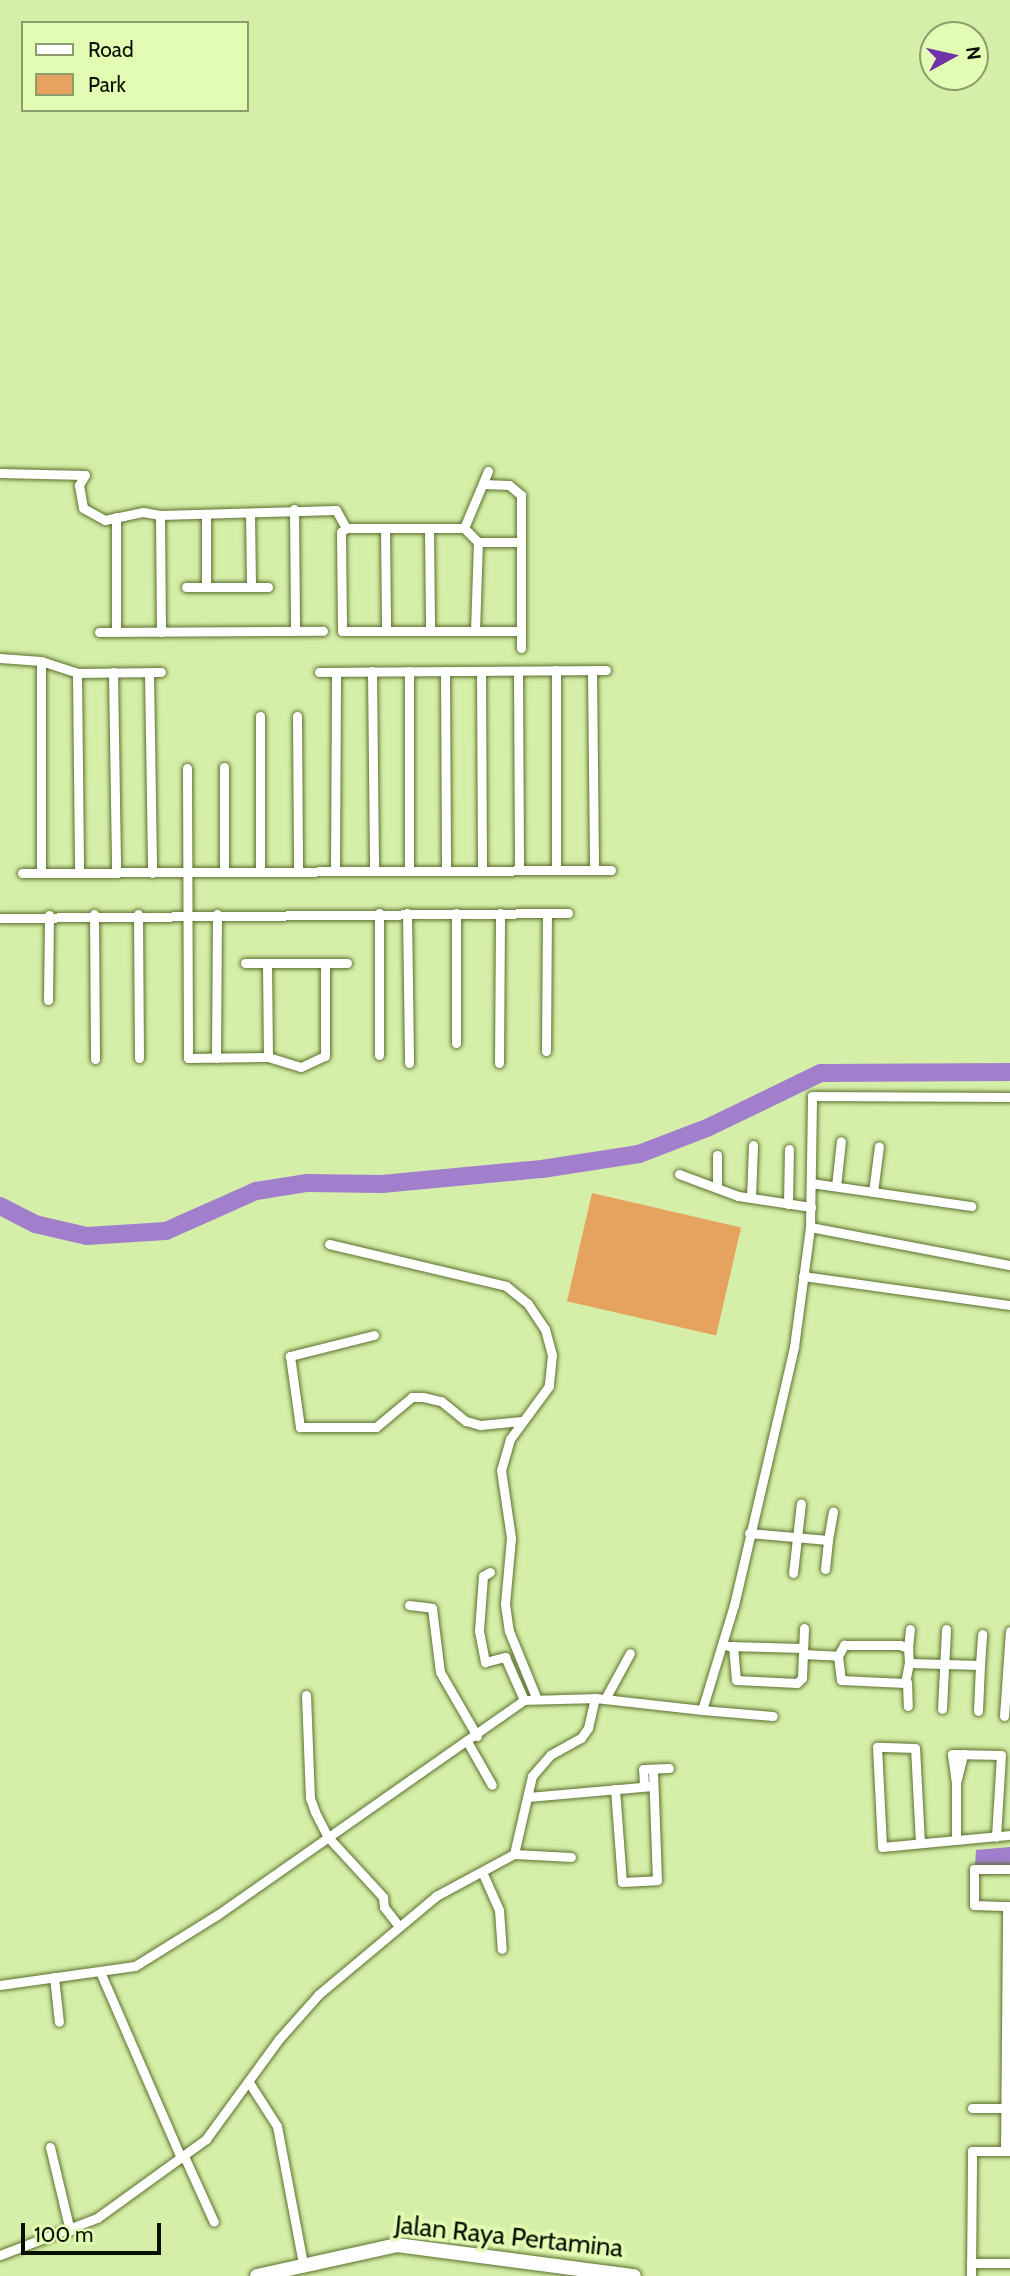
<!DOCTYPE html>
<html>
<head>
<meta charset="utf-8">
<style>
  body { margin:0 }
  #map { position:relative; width:1010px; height:2276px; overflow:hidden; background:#d5efa8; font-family:Cabin,sans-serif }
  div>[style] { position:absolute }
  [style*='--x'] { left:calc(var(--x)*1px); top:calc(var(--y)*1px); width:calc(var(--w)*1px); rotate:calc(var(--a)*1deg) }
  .green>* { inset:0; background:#e6a25f; transform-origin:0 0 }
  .water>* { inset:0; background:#a27fcd }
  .river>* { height:18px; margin:-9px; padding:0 9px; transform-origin:9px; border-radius:9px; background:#a27fcd }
  .roads { filter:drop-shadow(0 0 2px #5b702d) drop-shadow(0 0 2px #5b702d) }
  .minor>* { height:9px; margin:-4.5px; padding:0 4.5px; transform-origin:4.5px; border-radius:4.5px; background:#fff }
  .primary>* { height:14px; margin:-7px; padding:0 7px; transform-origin:7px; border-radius:7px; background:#fff }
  span { translate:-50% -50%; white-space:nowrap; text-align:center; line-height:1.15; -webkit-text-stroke:7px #e2fcb4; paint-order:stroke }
  .street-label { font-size:26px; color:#080f00 }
  .legend { position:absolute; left:21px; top:21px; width:228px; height:91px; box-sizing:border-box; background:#e2fcb4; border:2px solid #8b9d6c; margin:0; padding:9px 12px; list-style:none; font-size:21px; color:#080f00 }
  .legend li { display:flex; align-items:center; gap:14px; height:35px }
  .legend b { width:35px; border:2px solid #8b9d6c }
  .north { position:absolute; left:919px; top:21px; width:70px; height:70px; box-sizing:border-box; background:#e2fcb4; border:2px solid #8b9d6c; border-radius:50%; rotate:82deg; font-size:19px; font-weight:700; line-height:28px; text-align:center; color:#080f00 }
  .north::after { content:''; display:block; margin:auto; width:24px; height:32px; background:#7032a7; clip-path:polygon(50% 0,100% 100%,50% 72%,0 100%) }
  .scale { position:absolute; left:21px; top:2223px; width:140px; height:32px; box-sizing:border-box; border:4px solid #080f00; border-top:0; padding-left:9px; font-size:21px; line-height:24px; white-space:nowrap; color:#080f00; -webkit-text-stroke:5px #e2fcb4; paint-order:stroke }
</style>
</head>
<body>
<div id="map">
  <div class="green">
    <div style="left:592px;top:1193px;width:153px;height:111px;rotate:13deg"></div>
  </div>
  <div class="water">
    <div style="clip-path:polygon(1010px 1847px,1010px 1866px,975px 1866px,976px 1850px)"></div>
  </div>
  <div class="river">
    <div style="--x:0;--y:1206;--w:39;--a:27"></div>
    <div style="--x:35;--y:1224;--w:53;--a:13"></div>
    <div style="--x:87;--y:1236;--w:79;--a:-3.6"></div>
    <div style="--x:166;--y:1231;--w:98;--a:-24"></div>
    <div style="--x:256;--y:1191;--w:52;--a:-8.9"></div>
    <div style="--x:307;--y:1183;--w:75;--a:0.8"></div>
    <div style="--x:382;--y:1184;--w:161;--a:-5.4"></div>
    <div style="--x:542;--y:1169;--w:98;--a:-8.8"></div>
    <div style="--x:639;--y:1154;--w:73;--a:-20.9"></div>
    <div style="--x:707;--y:1128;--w:127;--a:-25.8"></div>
    <div style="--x:821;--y:1073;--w:189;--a:-0.3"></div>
  </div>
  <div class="roads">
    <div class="minor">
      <div style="--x:0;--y:473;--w:85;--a:1.3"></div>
      <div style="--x:85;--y:475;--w:12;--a:121"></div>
      <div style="--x:79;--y:485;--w:23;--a:80"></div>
      <div style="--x:83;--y:508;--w:25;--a:29"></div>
      <div style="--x:105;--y:520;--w:39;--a:-12"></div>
      <div style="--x:143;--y:512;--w:17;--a:10"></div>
      <div style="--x:160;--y:515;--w:176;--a:-1.6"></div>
      <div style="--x:336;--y:510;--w:21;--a:61"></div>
      <div style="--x:483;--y:484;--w:26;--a:2"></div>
      <div style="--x:509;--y:485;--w:16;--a:40"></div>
      <div style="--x:521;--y:495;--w:153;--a:90"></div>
      <div style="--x:294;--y:509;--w:122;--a:89.5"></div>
      <div style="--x:250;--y:513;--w:74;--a:89.2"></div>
      <div style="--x:206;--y:514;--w:73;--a:90"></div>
      <div style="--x:160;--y:515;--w:117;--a:89.5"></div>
      <div style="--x:116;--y:517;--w:115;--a:90"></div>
      <div style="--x:346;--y:528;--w:6;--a:141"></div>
      <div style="--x:341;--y:532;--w:99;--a:89.4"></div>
      <div style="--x:342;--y:631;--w:179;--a:0"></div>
      <div style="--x:346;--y:528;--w:118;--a:0"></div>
      <div style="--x:464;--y:528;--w:20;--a:45"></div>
      <div style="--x:478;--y:542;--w:43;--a:0"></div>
      <div style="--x:385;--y:528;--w:103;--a:89.4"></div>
      <div style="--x:429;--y:528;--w:103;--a:89.4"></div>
      <div style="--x:464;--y:528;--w:62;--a:-67.2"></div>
      <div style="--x:186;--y:587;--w:82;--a:0"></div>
      <div style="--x:475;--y:631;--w:89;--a:-88.1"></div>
      <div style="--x:99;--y:632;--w:224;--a:-0.3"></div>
      <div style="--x:0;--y:658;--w:41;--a:4.2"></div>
      <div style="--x:41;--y:661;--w:38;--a:18"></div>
      <div style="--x:77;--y:673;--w:84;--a:-0.7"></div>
      <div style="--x:41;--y:661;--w:212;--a:90"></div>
      <div style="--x:592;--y:670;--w:200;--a:89.4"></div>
      <div style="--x:372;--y:671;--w:200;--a:89.4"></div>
      <div style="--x:409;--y:671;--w:199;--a:90"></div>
      <div style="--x:445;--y:671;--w:199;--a:89.7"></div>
      <div style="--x:481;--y:671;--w:199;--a:89.7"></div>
      <div style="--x:518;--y:671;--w:199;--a:89.7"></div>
      <div style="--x:113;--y:672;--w:201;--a:89.1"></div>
      <div style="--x:319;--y:672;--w:287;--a:-0.4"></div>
      <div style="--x:77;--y:673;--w:200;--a:89.4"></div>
      <div style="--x:149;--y:673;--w:200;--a:89.1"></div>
      <div style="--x:297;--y:716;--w:156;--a:89.6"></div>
      <div style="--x:187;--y:768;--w:290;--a:89.8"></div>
      <div style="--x:188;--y:1058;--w:80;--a:-0.7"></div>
      <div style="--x:268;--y:1057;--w:34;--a:17"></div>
      <div style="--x:301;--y:1067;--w:26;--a:-25"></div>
      <div style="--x:325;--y:1056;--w:93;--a:-90"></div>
      <div style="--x:556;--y:870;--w:200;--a:-90"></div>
      <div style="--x:335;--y:871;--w:199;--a:-89.7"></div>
      <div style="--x:224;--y:872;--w:105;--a:-90"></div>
      <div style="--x:260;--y:872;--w:156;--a:-90"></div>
      <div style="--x:22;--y:873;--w:589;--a:-0.29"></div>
      <div style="--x:379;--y:913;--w:142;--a:90"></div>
      <div style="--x:407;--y:913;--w:150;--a:89.2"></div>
      <div style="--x:94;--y:914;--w:145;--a:89.6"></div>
      <div style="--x:138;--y:914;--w:144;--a:89.6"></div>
      <div style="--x:0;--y:918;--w:568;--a:-0.5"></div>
      <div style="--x:245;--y:963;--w:102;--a:0"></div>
      <div style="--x:267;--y:963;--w:94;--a:89.4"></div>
      <div style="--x:48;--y:1000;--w:85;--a:-89.3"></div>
      <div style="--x:456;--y:1043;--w:130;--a:-90"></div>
      <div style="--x:546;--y:1051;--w:138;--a:-89.6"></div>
      <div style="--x:216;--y:1058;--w:144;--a:-89.6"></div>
      <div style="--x:499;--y:1063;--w:150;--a:-89.6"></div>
      <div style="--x:679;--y:1174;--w:63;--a:20.4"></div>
      <div style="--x:738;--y:1196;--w:74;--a:8.6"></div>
      <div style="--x:811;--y:1183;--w:162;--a:8.2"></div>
      <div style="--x:836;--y:1186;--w:45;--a:-83.7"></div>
      <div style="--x:717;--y:1188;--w:33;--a:-90"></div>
      <div style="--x:873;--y:1192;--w:46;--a:-82.6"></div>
      <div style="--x:751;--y:1198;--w:53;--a:-87.8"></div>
      <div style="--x:788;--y:1204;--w:55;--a:-89"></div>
      <div style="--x:810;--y:1227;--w:204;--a:10.8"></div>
      <div style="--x:329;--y:1244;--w:182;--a:13.3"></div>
      <div style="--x:506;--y:1286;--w:28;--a:39"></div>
      <div style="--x:528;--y:1304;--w:30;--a:56"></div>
      <div style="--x:545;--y:1329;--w:27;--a:75"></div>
      <div style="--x:552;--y:1355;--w:31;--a:96"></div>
      <div style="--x:549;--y:1386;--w:66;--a:126.3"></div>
      <div style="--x:510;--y:1439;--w:32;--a:106"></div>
      <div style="--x:501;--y:1470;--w:69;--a:81.6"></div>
      <div style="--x:511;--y:1538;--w:66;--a:95.2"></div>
      <div style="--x:505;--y:1604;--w:27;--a:82"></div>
      <div style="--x:509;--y:1631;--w:71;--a:67.8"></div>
      <div style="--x:803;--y:1276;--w:209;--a:8"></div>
      <div style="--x:374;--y:1335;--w:87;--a:166"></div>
      <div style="--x:290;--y:1356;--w:72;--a:82"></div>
      <div style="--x:300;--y:1427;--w:76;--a:0"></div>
      <div style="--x:376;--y:1427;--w:47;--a:-39.8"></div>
      <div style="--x:412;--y:1397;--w:11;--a:0"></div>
      <div style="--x:423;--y:1397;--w:18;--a:13"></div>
      <div style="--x:441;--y:1401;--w:32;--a:39"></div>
      <div style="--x:466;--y:1421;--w:15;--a:16"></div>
      <div style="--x:480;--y:1425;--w:42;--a:-5.4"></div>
      <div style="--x:749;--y:1533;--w:79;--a:5.1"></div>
      <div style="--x:828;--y:1540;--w:29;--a:-80"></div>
      <div style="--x:825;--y:1569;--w:29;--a:-84"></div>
      <div style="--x:490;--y:1572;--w:8;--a:150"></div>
      <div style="--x:483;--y:1576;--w:55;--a:94.2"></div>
      <div style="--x:479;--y:1631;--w:32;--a:79"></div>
      <div style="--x:485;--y:1662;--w:21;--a:-14"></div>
      <div style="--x:505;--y:1657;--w:47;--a:66.2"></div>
      <div style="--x:793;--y:1573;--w:70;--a:-83.5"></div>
      <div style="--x:409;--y:1605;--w:23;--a:7"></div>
      <div style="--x:432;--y:1608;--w:64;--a:82.9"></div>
      <div style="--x:440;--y:1672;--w:74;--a:60"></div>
      <div style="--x:728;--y:1646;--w:75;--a:1.5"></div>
      <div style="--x:733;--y:1646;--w:34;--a:85"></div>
      <div style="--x:736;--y:1680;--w:61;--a:2.8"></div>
      <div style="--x:797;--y:1683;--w:7;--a:-45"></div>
      <div style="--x:802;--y:1678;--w:50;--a:-87.7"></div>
      <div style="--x:908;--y:1648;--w:19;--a:-84"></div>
      <div style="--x:803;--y:1654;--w:35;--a:3"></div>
      <div style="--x:838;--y:1656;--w:13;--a:-61"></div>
      <div style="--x:844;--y:1645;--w:56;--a:0"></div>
      <div style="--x:900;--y:1645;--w:9;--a:21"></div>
      <div style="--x:908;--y:1648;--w:15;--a:86"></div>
      <div style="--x:909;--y:1663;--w:71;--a:1.6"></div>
      <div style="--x:980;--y:1665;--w:31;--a:-86"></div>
      <div style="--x:838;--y:1656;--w:24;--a:83"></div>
      <div style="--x:841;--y:1680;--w:64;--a:2.7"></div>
      <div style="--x:905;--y:1683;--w:20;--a:-79"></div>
      <div style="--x:907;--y:1682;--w:24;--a:88"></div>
      <div style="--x:306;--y:1695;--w:103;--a:87.8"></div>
      <div style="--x:310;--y:1798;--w:15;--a:70"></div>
      <div style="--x:315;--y:1812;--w:27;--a:63"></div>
      <div style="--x:327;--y:1836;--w:83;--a:47.4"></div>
      <div style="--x:383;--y:1897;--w:10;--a:84"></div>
      <div style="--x:384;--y:1907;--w:24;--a:52"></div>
      <div style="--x:605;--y:1699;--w:52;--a:-61.5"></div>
      <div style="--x:942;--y:1709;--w:80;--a:-87.1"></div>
      <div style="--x:702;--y:1710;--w:71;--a:4.8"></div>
      <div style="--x:978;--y:1711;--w:46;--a:-87.5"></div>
      <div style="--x:1004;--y:1716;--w:85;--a:-86"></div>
      <div style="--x:468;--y:1743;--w:48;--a:60.3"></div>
      <div style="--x:956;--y:1783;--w:29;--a:-98"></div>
      <div style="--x:952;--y:1754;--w:49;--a:1.2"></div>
      <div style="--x:1001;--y:1755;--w:82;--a:93.5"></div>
      <div style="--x:644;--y:1786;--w:17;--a:-93"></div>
      <div style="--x:643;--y:1769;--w:26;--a:-2"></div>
      <div style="--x:615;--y:1789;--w:93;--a:85.7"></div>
      <div style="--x:622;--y:1882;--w:35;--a:-3"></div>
      <div style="--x:657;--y:1880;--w:111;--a:-92.1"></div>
      <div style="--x:528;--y:1797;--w:125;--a:-5"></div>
      <div style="--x:956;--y:1840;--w:57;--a:-90"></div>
      <div style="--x:956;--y:1783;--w:30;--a:-76"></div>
      <div style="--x:920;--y:1843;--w:95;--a:-93"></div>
      <div style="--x:915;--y:1748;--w:38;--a:-178"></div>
      <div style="--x:877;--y:1747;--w:100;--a:87.1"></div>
      <div style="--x:882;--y:1847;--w:129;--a:-5.4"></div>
      <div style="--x:514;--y:1854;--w:57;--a:3"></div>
      <div style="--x:1010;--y:1869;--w:36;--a:180"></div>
      <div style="--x:974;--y:1869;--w:36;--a:90"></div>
      <div style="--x:974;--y:1905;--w:36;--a:2"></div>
      <div style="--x:483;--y:1874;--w:39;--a:66"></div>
      <div style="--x:499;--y:1910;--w:39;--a:86"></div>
      <div style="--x:101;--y:1974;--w:201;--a:66.5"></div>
      <div style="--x:54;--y:1977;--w:45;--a:83.7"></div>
      <div style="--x:0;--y:1985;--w:136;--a:-8"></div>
      <div style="--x:135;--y:1966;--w:97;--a:-31.9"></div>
      <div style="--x:217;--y:1915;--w:375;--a:-35"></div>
      <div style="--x:524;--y:1700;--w:71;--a:-1.6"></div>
      <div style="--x:250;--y:2084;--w:50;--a:57.3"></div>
      <div style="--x:277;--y:2126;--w:140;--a:79.3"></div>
      <div style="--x:972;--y:2108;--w:36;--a:0"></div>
      <div style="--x:50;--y:2147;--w:86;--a:76.6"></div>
      <div style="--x:1005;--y:2151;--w:245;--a:-89.5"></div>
      <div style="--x:184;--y:2156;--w:72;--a:65.6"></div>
      <div style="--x:0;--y:2255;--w:104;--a:-20.9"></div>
      <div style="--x:97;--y:2218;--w:135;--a:-35.9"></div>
      <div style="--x:206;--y:2139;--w:124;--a:-53.9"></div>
      <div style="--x:279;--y:2039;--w:60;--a:-48.4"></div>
      <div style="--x:319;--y:1994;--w:153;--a:-39.9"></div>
      <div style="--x:436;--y:1896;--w:89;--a:-28.3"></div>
      <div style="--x:514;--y:1854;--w:80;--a:-77"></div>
      <div style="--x:532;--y:1776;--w:28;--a:-49"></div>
      <div style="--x:550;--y:1755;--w:35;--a:-29"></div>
      <div style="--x:581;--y:1738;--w:12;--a:-55"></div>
      <div style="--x:588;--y:1728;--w:31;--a:-77"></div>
      <div style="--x:595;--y:1698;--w:108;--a:6.4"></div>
      <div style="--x:702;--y:1710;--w:110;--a:-73.1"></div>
      <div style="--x:734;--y:1605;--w:265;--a:-76.9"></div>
      <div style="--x:794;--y:1347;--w:121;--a:-82.4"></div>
      <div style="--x:810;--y:1227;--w:131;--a:-89.1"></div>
      <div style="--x:812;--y:1096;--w:198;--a:0.3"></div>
      <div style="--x:971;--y:2263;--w:39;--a:0"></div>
      <div style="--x:971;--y:2276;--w:125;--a:-89.5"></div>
      <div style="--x:972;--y:2151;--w:38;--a:0"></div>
    </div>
    <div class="primary">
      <div style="--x:257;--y:2276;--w:143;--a:-12.5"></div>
      <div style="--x:397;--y:2245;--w:239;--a:7.5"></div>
    </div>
  </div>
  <div class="street-label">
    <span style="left:509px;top:2237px;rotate:6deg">Jalan Raya Pertamina</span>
  </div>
  <ul class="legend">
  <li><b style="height:9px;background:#fff"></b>Road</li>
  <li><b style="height:19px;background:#e6a25f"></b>Park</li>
  </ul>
  <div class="north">N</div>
  <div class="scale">100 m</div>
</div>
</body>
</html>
